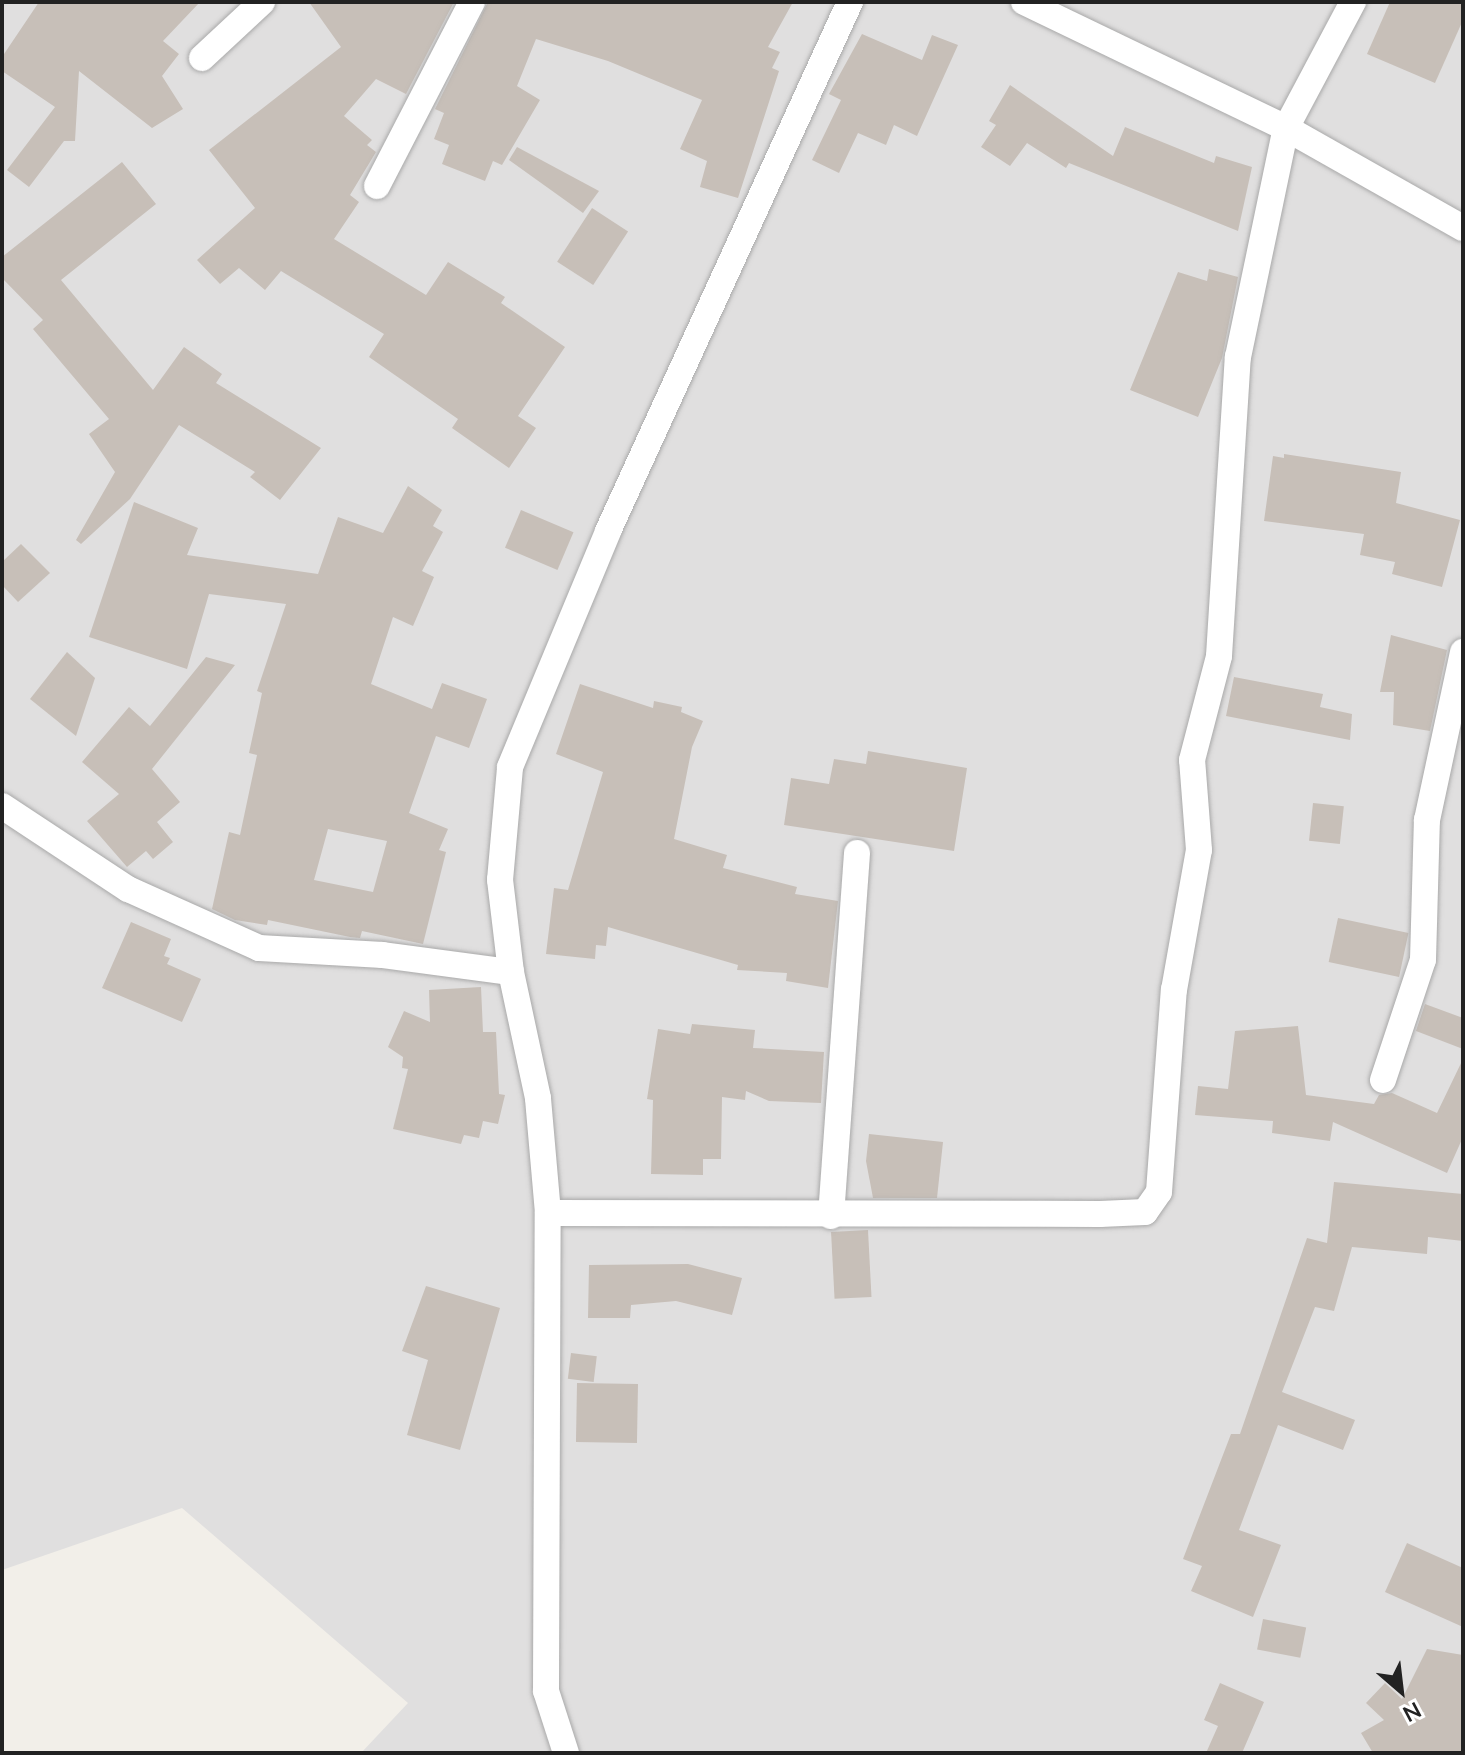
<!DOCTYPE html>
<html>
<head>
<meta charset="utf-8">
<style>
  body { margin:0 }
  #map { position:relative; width:1465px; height:1755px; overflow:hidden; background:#f2efe9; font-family:Mulish,sans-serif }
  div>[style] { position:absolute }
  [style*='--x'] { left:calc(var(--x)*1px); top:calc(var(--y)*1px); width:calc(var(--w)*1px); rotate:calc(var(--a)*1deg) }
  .residential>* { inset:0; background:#e0dfdf }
  .building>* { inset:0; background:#c7bfb8; transform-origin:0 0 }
  .roads { filter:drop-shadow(0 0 2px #a9a9a9) drop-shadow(0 0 2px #a9a9a9) }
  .minor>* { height:26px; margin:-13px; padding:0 13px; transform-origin:13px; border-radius:13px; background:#fff }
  span { translate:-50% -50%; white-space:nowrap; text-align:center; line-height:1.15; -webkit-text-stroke:6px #fff; paint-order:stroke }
  .frame { position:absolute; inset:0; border:4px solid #222; pointer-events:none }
  .north { position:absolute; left:1361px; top:1651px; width:80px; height:80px; -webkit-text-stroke:6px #fff; paint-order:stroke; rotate:152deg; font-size:22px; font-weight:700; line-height:32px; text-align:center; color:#222 }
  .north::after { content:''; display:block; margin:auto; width:28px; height:36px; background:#222; clip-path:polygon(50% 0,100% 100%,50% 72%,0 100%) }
</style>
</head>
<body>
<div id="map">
  <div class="residential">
    <div style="clip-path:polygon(2px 2px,1463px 2px,1463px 1753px,361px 1753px,408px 1703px,182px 1508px,2px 1570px)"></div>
  </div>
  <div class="building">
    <div style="clip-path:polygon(39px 2px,200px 2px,163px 41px,179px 54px,162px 76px,183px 109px,152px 128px,79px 71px,75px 141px,64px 141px,29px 187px,7px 170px,55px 107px,2px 71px,2px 57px)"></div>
    <div style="clip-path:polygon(309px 2px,454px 2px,406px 94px,376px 79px,344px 116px,372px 140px,367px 145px,376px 152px,350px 195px,359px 202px,334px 239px,426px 295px,448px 262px,505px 297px,501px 303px,565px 347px,518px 416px,536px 428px,509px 468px,452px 428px,458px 419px,369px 357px,384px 334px,281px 271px,265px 290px,239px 268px,220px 284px,197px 260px,255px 208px,209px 150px,341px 47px)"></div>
    <div style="clip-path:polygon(488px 2px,793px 2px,768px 47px,780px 52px,772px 68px,779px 71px,738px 198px,700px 187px,707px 161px,680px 149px,702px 100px,608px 61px,536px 39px,517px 86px,540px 100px,502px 165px,493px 161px,485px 181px,442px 164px,449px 145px,434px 139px,444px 113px,435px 109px)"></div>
    <div style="clip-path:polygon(1390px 2px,1463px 2px,1463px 20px,1435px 83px,1367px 54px)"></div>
    <div style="clip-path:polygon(862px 34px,922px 60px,932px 35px,958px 45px,917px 136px,894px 125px,886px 145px,858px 133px,839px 173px,812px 160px,841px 100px,829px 94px)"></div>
    <div style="clip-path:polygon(1010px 85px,1113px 156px,1125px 127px,1214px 163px,1216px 156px,1252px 167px,1238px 231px,1069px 163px,1066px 168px,1027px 143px,1010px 166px,981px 147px,996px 125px,989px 121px)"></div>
    <div style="clip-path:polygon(517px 147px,599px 191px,583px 213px,509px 160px)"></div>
    <div style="clip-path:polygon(122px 162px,156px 204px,61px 280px,153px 390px,184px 347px,222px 374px,216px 383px,321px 448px,280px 500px,250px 477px,255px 472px,179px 425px,130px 499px,81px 544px,76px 540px,115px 472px,89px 434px,109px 419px,33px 329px,43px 320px,2px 278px,2px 257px)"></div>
    <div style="left:592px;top:208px;width:43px;height:64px;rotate:33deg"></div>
    <div style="clip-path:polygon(1209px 269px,1238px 277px,1222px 358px,1198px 417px,1130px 390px,1178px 272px,1207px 281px)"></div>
    <div style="clip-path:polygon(1284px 454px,1401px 472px,1396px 503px,1460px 520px,1442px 587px,1392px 574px,1395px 562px,1360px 555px,1364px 534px,1264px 521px,1273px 456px,1284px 458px)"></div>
    <div style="clip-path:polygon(evenodd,408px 486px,442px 510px,433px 526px,443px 532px,422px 571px,434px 577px,413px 626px,393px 617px,371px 684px,432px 709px,442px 683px,487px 699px,469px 748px,436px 736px,409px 813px,448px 829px,439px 850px,446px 852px,423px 944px,362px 931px,360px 938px,350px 937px,268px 920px,267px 925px,235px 920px,212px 909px,229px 832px,240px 835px,257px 755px,249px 753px,262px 693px,257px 691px,286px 604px,209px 594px,187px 669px,89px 637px,134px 502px,198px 528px,187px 555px,318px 574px,338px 517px,383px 533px,408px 486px,328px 829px,387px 841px,373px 892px,314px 880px,328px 829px)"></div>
    <div style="left:521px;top:510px;width:57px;height:41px;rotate:23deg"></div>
    <div style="clip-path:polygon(21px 544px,50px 573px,18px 602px,2px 585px,2px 562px)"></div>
    <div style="clip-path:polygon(1391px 635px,1447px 650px,1430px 731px,1393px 725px,1394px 692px,1380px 692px)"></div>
    <div style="clip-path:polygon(67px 652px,95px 678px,76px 736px,30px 699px)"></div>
    <div style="clip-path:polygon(206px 657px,235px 665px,152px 769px,180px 802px,157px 822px,173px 842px,153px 859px,146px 851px,127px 867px,87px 821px,119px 794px,82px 762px,129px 707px,150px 726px)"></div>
    <div style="clip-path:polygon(1234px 677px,1323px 694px,1320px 707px,1352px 714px,1350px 740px,1226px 716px)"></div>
    <div style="clip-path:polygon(580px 684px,653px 708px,654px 701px,682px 707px,681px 712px,703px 721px,692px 747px,674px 839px,727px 855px,723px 868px,797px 887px,795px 894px,838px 901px,828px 988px,786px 981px,787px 973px,737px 970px,738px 965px,608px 927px,606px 946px,596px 945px,595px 959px,546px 954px,554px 888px,568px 890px,603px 772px,556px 754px)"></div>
    <div style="clip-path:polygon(868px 751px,967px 768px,954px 851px,784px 825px,791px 778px,829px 784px,834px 759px,866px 764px)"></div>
    <div style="left:1313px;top:803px;width:31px;height:38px;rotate:6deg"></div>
    <div style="left:1338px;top:918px;width:72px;height:45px;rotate:12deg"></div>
    <div style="clip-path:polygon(131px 922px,171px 939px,164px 956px,170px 958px,167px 964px,201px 979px,182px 1022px,102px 988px)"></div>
    <div style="clip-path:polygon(481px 987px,483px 1032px,496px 1032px,499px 1094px,505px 1095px,498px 1124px,483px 1121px,479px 1138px,464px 1135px,461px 1144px,393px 1129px,408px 1069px,402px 1068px,403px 1057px,388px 1047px,404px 1011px,430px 1022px,429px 990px)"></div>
    <div style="clip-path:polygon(1425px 1004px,1463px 1018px,1463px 1049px,1416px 1031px)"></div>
    <div style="clip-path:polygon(692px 1024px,755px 1030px,753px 1048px,824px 1052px,821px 1103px,769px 1101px,746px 1091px,745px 1100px,722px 1097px,721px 1159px,703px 1159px,703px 1175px,651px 1174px,653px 1100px,647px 1099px,658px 1029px,690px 1034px)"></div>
    <div style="clip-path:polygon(1298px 1026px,1306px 1095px,1374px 1104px,1379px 1095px,1392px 1093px,1437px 1113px,1463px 1059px,1463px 1137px,1447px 1173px,1333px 1122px,1330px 1141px,1272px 1133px,1273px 1121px,1195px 1115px,1198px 1086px,1228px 1089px,1235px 1031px)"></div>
    <div style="clip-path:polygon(869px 1134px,943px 1142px,937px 1198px,873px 1198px,866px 1161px)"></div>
    <div style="clip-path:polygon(1334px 1182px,1463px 1194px,1463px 1241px,1428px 1237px,1427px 1254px,1352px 1247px,1334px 1311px,1315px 1307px,1282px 1392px,1355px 1420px,1343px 1450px,1278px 1425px,1239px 1530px,1281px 1545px,1253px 1617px,1191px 1591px,1202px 1566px,1183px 1559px,1231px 1434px,1240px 1434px,1307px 1238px,1327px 1243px)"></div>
    <div style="left:868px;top:1230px;width:67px;height:37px;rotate:87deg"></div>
    <div style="clip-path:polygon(688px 1264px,742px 1278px,732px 1315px,676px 1301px,631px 1305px,630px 1318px,588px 1318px,589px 1265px)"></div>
    <div style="clip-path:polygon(426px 1286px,500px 1308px,460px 1450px,407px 1435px,428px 1360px,402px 1351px)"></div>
    <div style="left:571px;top:1353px;width:26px;height:26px;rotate:7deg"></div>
    <div style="left:577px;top:1383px;width:61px;height:59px;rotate:1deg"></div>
    <div style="clip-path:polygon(1407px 1543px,1463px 1568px,1463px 1627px,1385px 1592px)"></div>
    <div style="left:1263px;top:1619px;width:44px;height:31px;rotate:11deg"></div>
    <div style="clip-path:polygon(1427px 1649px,1463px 1655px,1463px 1753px,1373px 1753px,1361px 1733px,1384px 1720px,1366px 1703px,1385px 1683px,1402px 1699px)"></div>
    <div style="clip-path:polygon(1220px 1683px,1264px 1702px,1242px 1753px,1206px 1753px,1218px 1726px,1204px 1720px)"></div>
  </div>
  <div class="roads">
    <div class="minor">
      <div style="--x:1024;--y:2;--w:291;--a:25.7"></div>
      <div style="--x:1286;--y:128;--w:203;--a:29.5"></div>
      <div style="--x:202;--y:58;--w:82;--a:-43"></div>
      <div style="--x:377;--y:186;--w:207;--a:-62.7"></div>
      <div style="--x:2;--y:806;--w:151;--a:33.4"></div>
      <div style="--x:128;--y:889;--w:144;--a:24.2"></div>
      <div style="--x:259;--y:948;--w:124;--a:3.2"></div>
      <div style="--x:383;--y:955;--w:129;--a:7.6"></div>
      <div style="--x:1383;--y:1080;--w:126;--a:-71.6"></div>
      <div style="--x:1423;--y:960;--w:140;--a:-88.4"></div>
      <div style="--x:1427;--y:820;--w:172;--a:-77.9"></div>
      <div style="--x:548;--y:1213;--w:552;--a:0.1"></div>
      <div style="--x:1100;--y:1214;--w:45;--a:-2.5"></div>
      <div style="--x:1145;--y:1212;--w:24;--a:-55"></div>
      <div style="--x:1159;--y:1192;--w:203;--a:-85.8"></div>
      <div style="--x:1174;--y:990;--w:142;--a:-79.9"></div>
      <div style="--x:1199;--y:850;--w:90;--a:-94.4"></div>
      <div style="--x:1192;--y:760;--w:107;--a:-75.4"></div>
      <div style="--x:1219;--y:656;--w:300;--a:-86.4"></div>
      <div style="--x:1238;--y:357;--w:234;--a:-78.2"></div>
      <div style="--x:1286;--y:128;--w:143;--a:-62"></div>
      <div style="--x:831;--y:1216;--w:364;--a:-85.9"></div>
      <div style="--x:566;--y:1753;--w:65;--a:-107.9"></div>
      <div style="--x:546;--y:1691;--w:478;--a:-89.8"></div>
      <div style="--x:548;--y:1213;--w:115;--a:-95"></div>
      <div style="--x:538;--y:1098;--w:129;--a:-102.1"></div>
      <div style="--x:511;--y:972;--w:93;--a:-96.8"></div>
      <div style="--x:500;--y:880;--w:113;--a:-84.9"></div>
      <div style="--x:510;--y:767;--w:256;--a:-67.4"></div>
      <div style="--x:608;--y:531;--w:582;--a:-65.42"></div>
    </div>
  </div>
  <div class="frame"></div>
  <div class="north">N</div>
</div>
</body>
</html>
